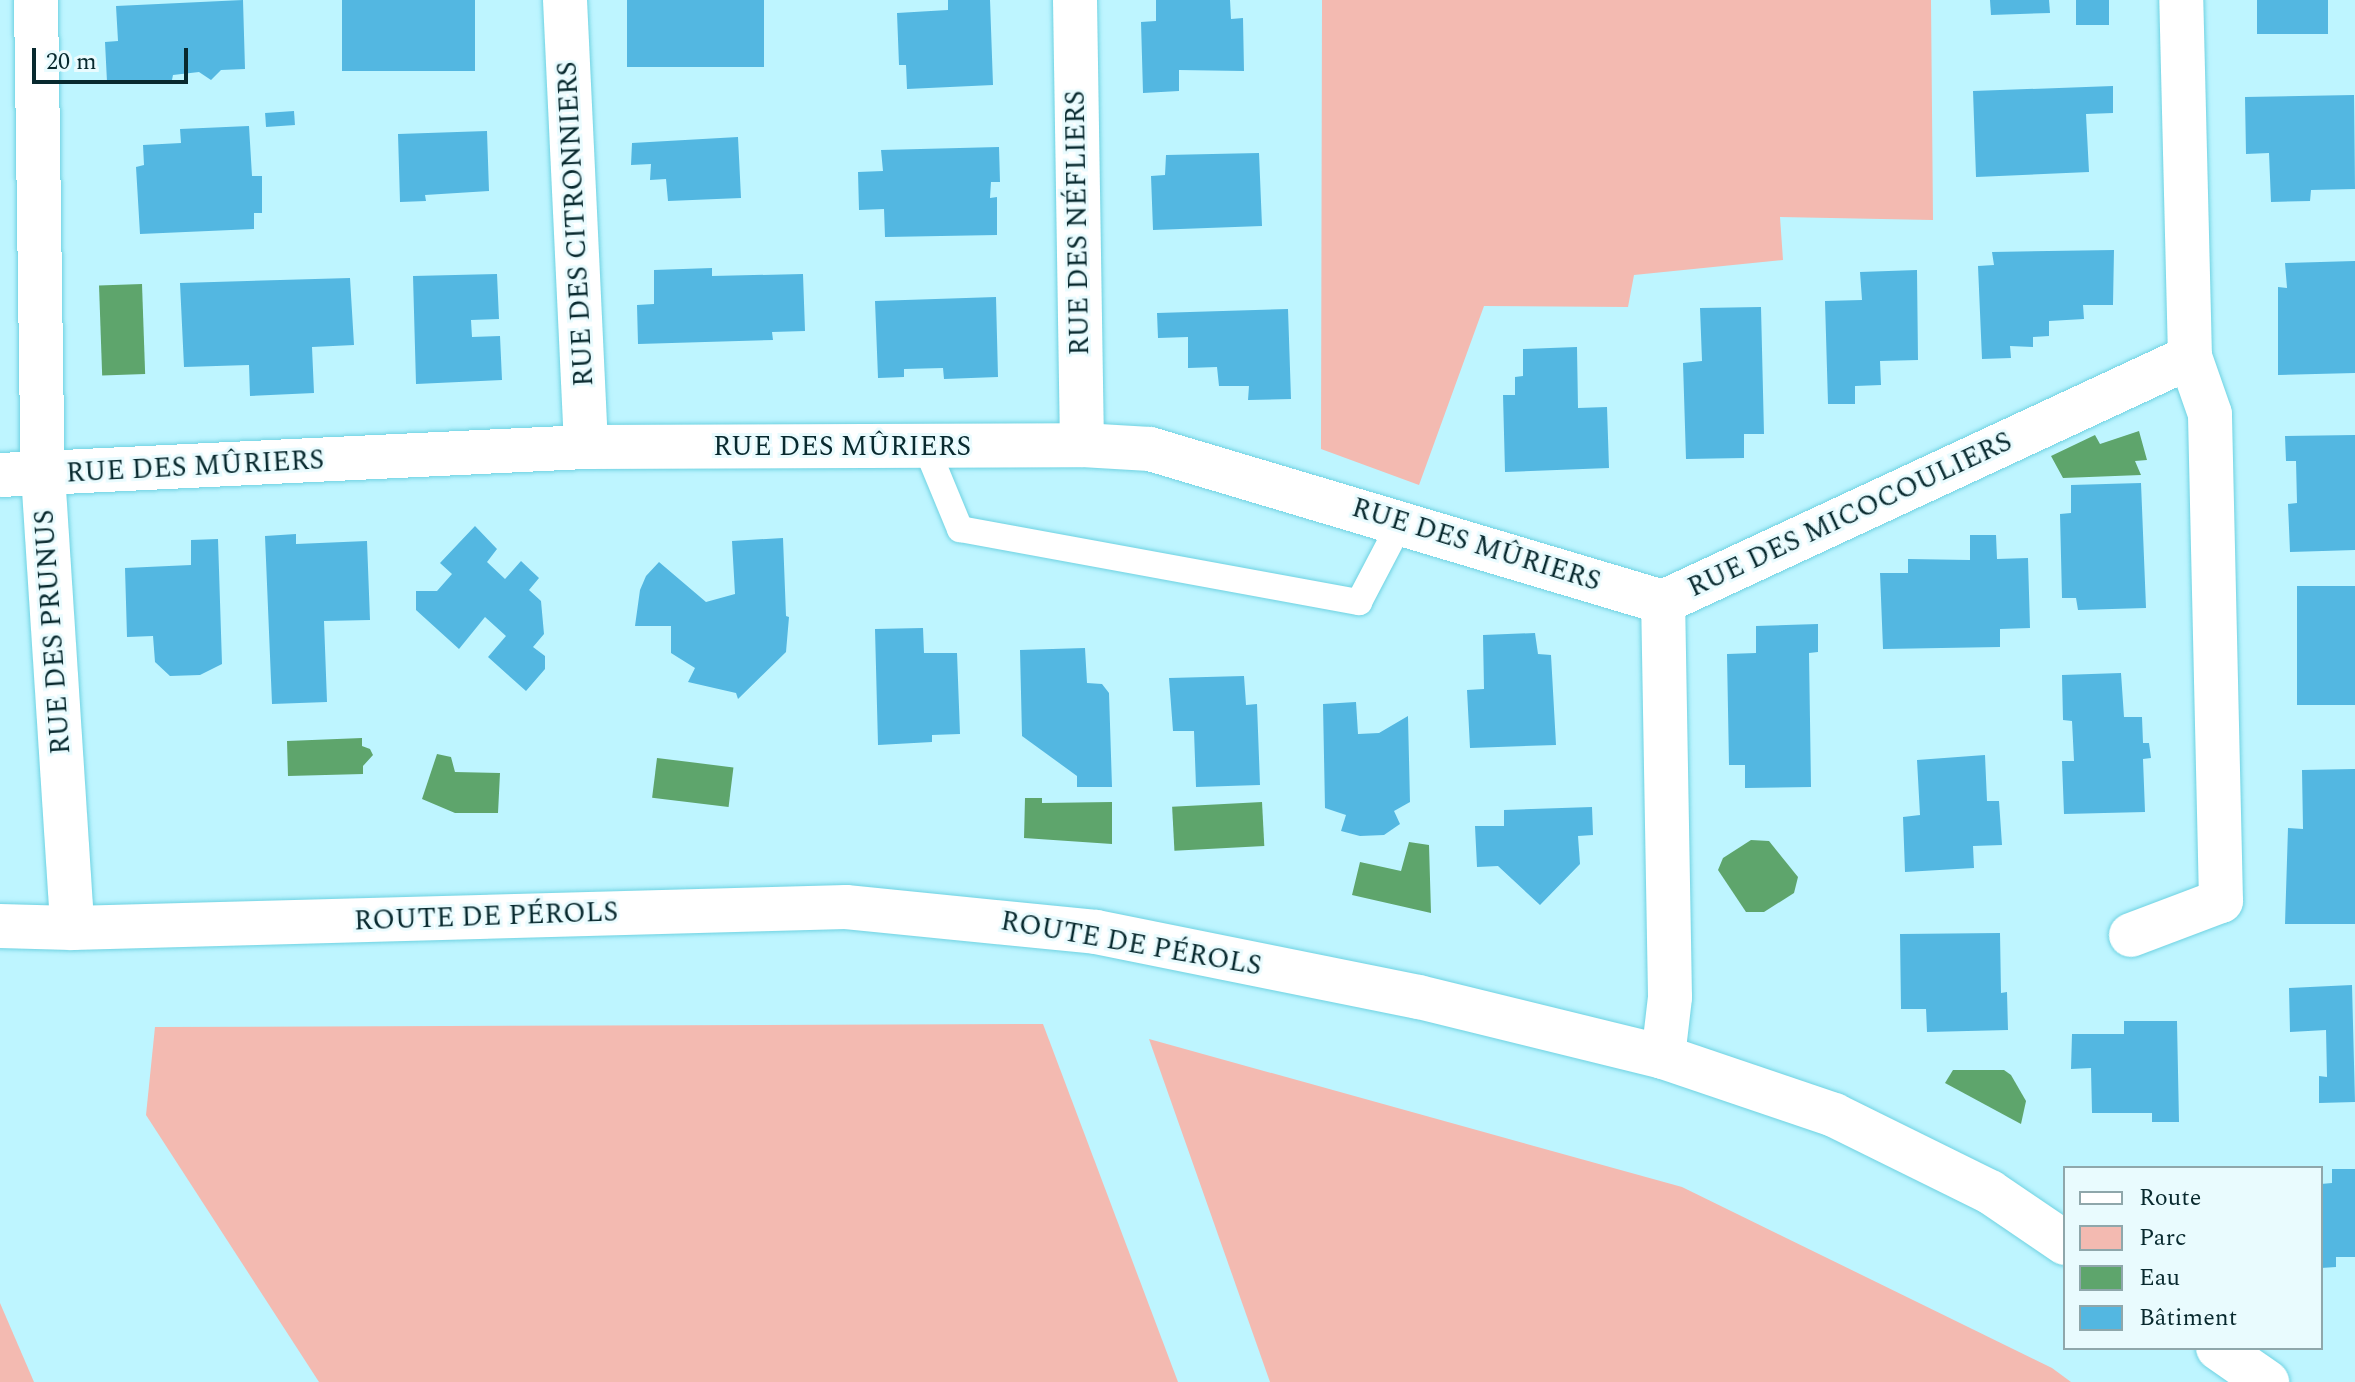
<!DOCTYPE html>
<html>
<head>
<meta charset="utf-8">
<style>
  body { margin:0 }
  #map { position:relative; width:2355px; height:1382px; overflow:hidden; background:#bef5ff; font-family:Spectral,serif }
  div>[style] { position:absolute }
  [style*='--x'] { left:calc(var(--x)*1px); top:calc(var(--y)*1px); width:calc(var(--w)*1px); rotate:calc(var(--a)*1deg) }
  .green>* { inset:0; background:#f3bab1 }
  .water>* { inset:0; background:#5ea56c; transform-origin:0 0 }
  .building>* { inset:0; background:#53b7e1; transform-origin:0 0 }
  .roads { filter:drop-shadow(0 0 2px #6fd2e2) drop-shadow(0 0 2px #6fd2e2) }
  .service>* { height:26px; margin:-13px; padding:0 13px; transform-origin:13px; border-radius:13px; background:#fff }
  .minor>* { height:44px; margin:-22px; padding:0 22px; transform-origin:22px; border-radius:22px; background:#fff }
  .tertiary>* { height:44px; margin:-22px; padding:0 22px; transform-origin:22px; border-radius:22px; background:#fff }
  span { translate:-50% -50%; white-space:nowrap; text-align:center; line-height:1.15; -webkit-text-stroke:6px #e9fbfe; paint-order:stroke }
  .street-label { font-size:28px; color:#08292e }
  .legend { position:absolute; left:2063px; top:1166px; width:260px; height:184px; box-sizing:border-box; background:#e9fbfe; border:2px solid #8fa7ab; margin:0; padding:10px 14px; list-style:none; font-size:24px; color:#08292e }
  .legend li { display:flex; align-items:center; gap:16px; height:40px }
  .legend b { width:40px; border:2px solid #8fa7ab }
  .scale { position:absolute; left:32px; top:48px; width:156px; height:36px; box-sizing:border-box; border:4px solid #08292e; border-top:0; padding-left:10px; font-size:24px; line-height:28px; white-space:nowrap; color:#08292e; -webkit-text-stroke:6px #e9fbfe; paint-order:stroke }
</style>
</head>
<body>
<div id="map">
  <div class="green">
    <div style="clip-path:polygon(1322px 0,1931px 0,1933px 220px,1780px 217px,1783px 260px,1634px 275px,1628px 307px,1484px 306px,1419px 485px,1321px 449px)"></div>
    <div style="clip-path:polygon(1043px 1024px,1178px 1382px,319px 1382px,146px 1115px,155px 1027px)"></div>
    <div style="clip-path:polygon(1149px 1039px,1682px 1187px,2052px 1368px,2071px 1382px,1270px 1382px)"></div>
    <div style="clip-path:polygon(0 1303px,34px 1382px,0 1382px)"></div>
  </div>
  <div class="water">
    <div style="left:142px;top:284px;width:90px;height:43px;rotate:88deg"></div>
    <div style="clip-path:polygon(2139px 431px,2147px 460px,2135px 461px,2141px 475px,2063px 478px,2051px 456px,2095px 435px,2100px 444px)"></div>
    <div style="clip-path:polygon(362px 738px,362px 746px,370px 749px,373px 755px,363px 766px,363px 774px,288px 776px,287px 741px)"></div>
    <div style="clip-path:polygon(437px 754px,451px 757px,455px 772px,500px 773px,498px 813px,455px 813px,422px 799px)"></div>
    <div style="left:657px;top:758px;width:77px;height:40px;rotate:7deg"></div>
    <div style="clip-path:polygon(1025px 798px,1042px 798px,1042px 803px,1112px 802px,1112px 844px,1024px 838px)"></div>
    <div style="left:1262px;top:802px;width:44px;height:90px;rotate:87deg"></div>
    <div style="clip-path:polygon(1751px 840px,1769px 841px,1798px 877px,1794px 893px,1764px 912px,1746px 912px,1718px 870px,1723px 858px)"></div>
    <div style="clip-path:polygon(1409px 842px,1429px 845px,1431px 913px,1352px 895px,1360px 862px,1401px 871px)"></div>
    <div style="clip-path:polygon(1953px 1070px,2004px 1070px,2011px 1075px,2026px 1101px,2021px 1124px,1945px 1083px)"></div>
  </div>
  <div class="building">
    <div style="clip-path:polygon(243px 0,245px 69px,221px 70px,211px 80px,199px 72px,173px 75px,172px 80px,107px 82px,105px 42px,118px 41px,116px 6px)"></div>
    <div style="left:342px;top:0;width:133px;height:71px"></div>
    <div style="left:627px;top:0;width:137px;height:67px"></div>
    <div style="clip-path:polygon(948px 0,990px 0,993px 85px,907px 89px,906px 65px,899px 65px,897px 13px,948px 10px)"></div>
    <div style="clip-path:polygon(1156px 0,1230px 0,1231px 19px,1243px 18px,1244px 71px,1179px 70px,1179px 91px,1143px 93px,1141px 22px,1156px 21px)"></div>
    <div style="clip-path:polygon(1990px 0,2049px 0,2050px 13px,1991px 15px)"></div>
    <div style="left:2076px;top:0;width:33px;height:25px"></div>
    <div style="left:2257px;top:0;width:71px;height:34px"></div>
    <div style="clip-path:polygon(2113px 86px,2113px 113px,2086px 114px,2089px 172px,1976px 177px,1973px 91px)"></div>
    <div style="clip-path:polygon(2354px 95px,2355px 189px,2311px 190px,2310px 201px,2271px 202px,2269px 153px,2246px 154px,2245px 97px)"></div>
    <div style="left:294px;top:111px;width:14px;height:29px;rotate:86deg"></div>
    <div style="clip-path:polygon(249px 126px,252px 176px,262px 176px,262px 213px,254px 213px,254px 229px,140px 234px,136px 167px,144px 165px,143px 145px,181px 143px,180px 129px)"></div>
    <div style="clip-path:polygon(487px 131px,489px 191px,425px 195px,426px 201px,400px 202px,398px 134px)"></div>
    <div style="clip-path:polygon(738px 137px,741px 198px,668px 201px,666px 179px,650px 180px,651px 164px,631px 165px,632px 143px)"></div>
    <div style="clip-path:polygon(999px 147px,1000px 182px,991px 182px,990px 198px,997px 197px,997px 235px,885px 237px,884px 209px,859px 210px,858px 172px,883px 171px,881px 150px)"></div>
    <div style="clip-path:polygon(1259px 153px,1262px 226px,1153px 230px,1151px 176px,1165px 175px,1166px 155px)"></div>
    <div style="clip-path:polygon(2114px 250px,2113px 305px,2083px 305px,2084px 319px,2049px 321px,2049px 336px,2033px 337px,2033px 347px,2010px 346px,2011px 358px,1982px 359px,1978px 266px,1994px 265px,1992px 252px)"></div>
    <div style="clip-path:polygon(2355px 261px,2355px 373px,2278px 375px,2278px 287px,2287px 288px,2285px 263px)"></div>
    <div style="clip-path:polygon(712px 268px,712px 276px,803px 274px,805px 331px,772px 332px,773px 340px,638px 344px,637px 305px,654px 304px,654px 270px)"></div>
    <div style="clip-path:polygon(1917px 270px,1918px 360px,1880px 361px,1881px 385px,1855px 386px,1855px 404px,1828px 404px,1825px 301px,1862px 300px,1860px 272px)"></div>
    <div style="clip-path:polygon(497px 274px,499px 319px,471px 320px,472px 337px,500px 336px,502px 380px,416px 384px,413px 276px)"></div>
    <div style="clip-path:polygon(350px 278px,354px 345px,312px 347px,314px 393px,250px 396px,249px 365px,184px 367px,180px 283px)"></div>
    <div style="clip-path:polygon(996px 297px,998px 377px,944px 379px,943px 368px,904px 369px,904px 377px,878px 378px,875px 301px)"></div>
    <div style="clip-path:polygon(1761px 307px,1764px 434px,1744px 434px,1744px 458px,1686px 459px,1683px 363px,1702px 361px,1700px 308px)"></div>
    <div style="clip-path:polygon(1288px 309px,1291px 399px,1248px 400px,1249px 386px,1219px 386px,1217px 367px,1188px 368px,1188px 337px,1158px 338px,1157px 313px)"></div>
    <div style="clip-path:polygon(1577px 347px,1578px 408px,1607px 407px,1609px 468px,1505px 472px,1503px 395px,1515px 395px,1515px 377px,1523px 376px,1523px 349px)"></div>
    <div style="clip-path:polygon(2355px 435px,2355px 550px,2290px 552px,2288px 504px,2297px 503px,2296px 461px,2286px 461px,2285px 436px)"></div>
    <div style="clip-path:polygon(2141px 483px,2146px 608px,2078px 610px,2076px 598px,2062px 598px,2060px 514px,2071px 513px,2071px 485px)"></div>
    <div style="clip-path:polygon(475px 526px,497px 549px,487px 562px,505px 579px,521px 561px,539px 578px,529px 590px,541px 601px,544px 634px,533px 647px,545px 656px,545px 669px,526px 691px,488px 657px,506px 636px,485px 617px,459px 649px,416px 610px,416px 591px,437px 591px,452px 574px,440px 563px)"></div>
    <div style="clip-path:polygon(296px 534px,296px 544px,367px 541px,370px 620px,324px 621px,327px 702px,272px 704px,265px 536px)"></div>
    <div style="clip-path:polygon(1970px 535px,1996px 535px,1997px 559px,2028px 558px,2030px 628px,2000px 629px,2000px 647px,1883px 649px,1880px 573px,1908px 573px,1908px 559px,1970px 560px)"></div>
    <div style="clip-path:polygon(783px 538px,786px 616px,789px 617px,786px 652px,738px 699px,736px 693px,688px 682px,695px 668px,671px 653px,671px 626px,635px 626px,640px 590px,646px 576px,659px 562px,706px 602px,735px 594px,732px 541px)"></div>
    <div style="clip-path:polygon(218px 539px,222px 664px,200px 675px,170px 676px,155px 662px,153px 636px,127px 637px,125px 568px,191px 565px,191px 540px)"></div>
    <div style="left:2355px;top:586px;width:119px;height:58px;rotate:90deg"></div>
    <div style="clip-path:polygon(1818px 624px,1818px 652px,1809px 653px,1811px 787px,1745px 788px,1745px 765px,1729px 765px,1727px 654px,1756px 653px,1756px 626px)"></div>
    <div style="clip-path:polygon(923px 628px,924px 653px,957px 653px,960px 734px,932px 735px,932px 742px,878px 745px,875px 629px)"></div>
    <div style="clip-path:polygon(1535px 633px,1538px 654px,1551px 655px,1556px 745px,1470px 748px,1467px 690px,1484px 689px,1483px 635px)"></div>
    <div style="clip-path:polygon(1085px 648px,1087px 683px,1102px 684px,1109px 693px,1112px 787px,1077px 787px,1077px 776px,1022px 736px,1020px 650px)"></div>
    <div style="clip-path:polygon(2121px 673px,2124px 717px,2142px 717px,2143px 743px,2149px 743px,2151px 758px,2143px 759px,2145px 812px,2064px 814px,2062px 761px,2074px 761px,2072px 721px,2063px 720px,2062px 675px)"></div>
    <div style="clip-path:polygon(1244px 676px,1246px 705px,1257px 704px,1260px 785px,1196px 787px,1194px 731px,1173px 731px,1169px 678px)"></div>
    <div style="clip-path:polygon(1356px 702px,1358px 734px,1379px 733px,1408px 716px,1410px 802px,1394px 811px,1400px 824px,1384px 835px,1360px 836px,1341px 831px,1346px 815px,1325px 808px,1323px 704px)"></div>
    <div style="clip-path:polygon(1985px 755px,1987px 801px,1999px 801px,2002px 845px,1973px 846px,1974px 868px,1905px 872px,1903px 817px,1920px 815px,1917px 760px)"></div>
    <div style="clip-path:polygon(2355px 769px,2355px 924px,2285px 924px,2288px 828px,2303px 829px,2302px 770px)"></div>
    <div style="clip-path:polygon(1592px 807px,1593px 835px,1578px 836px,1580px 864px,1540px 905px,1498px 866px,1477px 867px,1475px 826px,1504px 826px,1504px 810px)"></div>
    <div style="clip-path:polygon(2000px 933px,2001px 993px,2007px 992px,2008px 1030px,1927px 1032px,1926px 1009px,1901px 1009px,1900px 934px)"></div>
    <div style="clip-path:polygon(2352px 985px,2355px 1102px,2319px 1103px,2319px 1076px,2327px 1077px,2326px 1030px,2290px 1032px,2289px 988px)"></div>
    <div style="clip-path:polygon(2124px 1021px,2177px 1021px,2179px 1122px,2152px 1122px,2152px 1113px,2092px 1113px,2091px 1068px,2071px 1069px,2072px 1034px,2124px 1034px)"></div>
    <div style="clip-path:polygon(2332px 1169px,2355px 1169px,2355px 1257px,2336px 1257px,2336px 1267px,2321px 1268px,2321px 1184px,2332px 1183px)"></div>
  </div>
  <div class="roads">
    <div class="service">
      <div style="--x:926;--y:447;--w:89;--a:67.5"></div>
      <div style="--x:960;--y:529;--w:406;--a:10.4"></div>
      <div style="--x:1359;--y:602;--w:90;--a:-62.3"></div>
    </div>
    <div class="minor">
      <div style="--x:36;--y:0;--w:474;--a:89.2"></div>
      <div style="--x:43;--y:474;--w:455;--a:86.3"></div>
      <div style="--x:565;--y:0;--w:447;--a:87.3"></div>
      <div style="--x:1075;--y:0;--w:445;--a:89.1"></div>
      <div style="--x:0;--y:475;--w:587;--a:-2.74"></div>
      <div style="--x:586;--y:447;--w:496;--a:-0.2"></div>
      <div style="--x:1082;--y:445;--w:68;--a:3.4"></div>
      <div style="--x:1150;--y:449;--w:535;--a:16.61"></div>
      <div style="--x:2131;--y:935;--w:96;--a:-20.7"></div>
      <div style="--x:2221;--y:901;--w:487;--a:-91.3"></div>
      <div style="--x:2210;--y:414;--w:60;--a:-109.3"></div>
      <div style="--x:1663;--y:1057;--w:60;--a:-83.3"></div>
      <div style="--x:1670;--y:997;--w:395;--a:-91"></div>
      <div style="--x:1663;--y:602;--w:581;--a:-24.93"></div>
      <div style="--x:2190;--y:357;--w:357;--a:-91.4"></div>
    </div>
    <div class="tertiary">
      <div style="--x:0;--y:926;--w:72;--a:1.6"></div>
      <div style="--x:72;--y:928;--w:774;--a:-1.55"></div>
      <div style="--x:846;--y:907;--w:251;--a:5.7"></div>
      <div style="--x:1096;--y:932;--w:329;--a:11.4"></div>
      <div style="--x:1419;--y:997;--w:251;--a:13.8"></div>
      <div style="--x:1663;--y:1057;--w:181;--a:18.7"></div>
      <div style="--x:1834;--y:1115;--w:174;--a:26.3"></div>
      <div style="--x:1990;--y:1192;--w:91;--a:34.2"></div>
      <div style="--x:2218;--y:1348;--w:60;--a:34.8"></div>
    </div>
  </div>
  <div class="street-label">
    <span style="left:1078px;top:223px;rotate:-91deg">RUE DES NÉFLIERS</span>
    <span style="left:576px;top:224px;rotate:-93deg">RUE DES CITRONNIERS</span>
    <span style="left:842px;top:447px">RUE DES MÛRIERS</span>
    <span style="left:195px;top:467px;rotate:-3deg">RUE DES MÛRIERS</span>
    <span style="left:1850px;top:515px;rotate:-25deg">RUE DES MICOCOULIERS</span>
    <span style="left:1476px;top:545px;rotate:17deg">RUE DES MÛRIERS</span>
    <span style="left:53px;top:632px;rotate:-94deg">RUE DES PRUNUS</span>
    <span style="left:486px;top:917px;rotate:-2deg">ROUTE DE PÉROLS</span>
    <span style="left:1131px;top:944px;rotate:10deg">ROUTE DE PÉROLS</span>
  </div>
  <ul class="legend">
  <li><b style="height:10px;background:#fff"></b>Route</li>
  <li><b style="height:22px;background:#f3bab1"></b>Parc</li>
  <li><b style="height:22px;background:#5ea56c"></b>Eau</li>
  <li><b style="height:22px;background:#53b7e1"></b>Bâtiment</li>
  </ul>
  <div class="scale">20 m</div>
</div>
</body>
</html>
